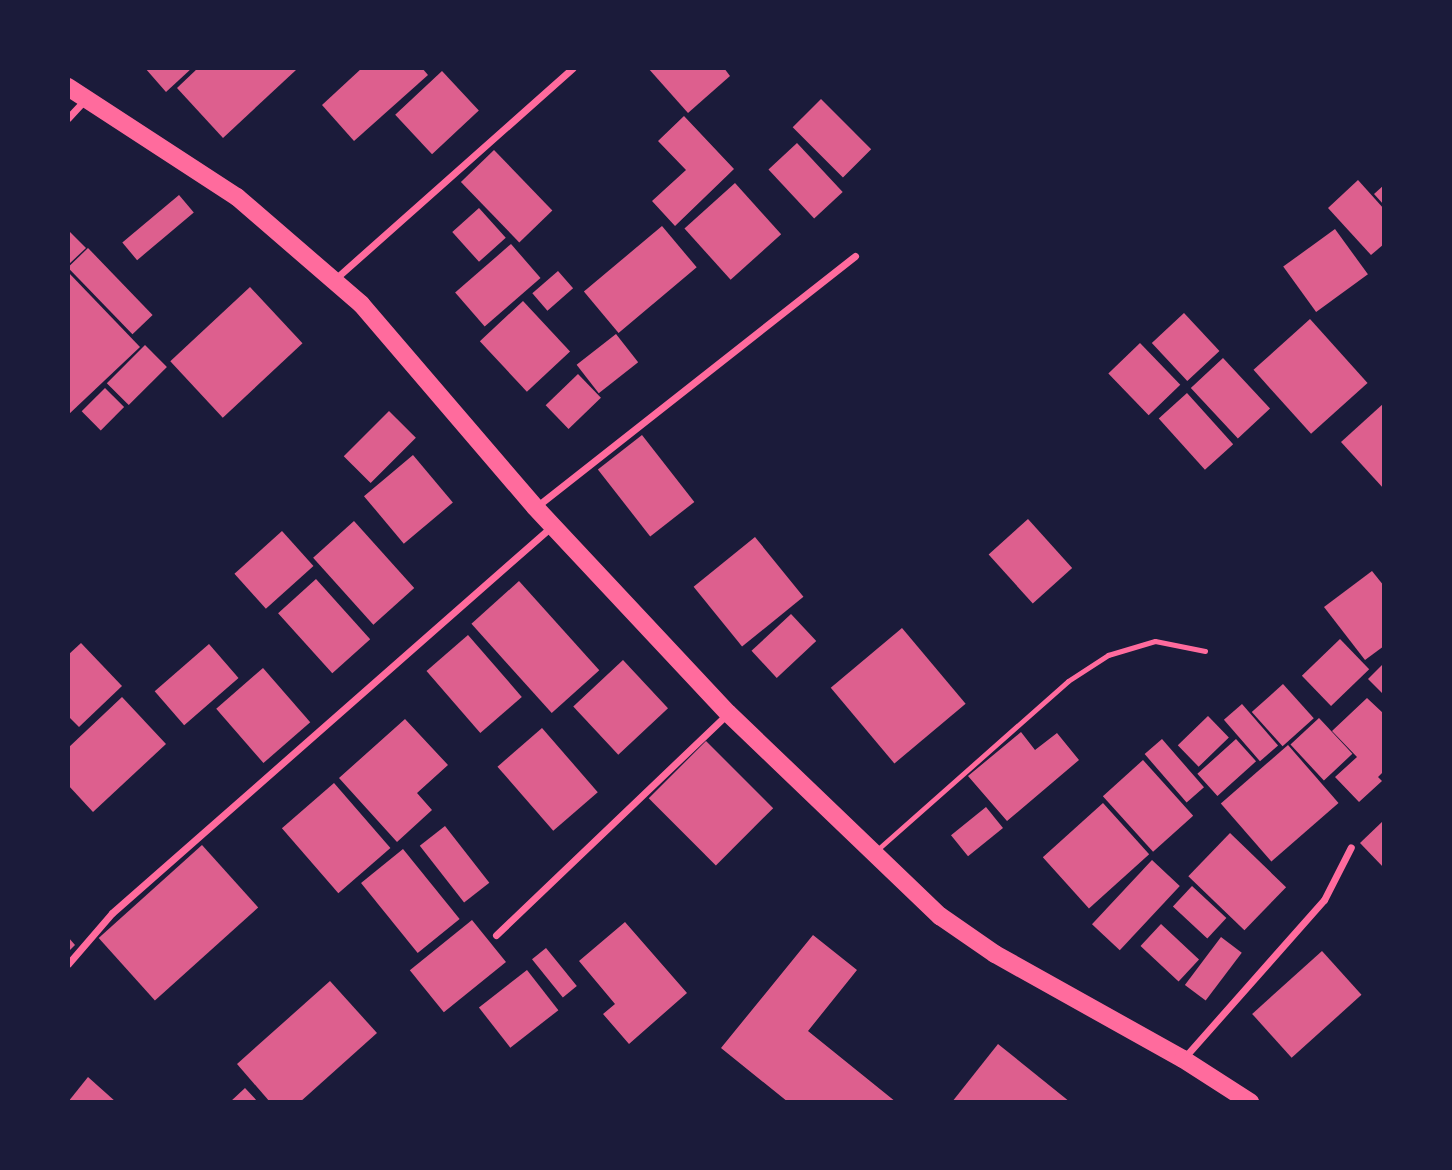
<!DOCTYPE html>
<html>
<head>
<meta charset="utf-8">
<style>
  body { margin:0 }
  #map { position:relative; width:1452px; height:1170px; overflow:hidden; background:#1b1b3a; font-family:"PT Sans",sans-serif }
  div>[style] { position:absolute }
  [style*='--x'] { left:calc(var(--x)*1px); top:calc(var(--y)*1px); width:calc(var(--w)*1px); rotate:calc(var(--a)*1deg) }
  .building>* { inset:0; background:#dd5f8e; transform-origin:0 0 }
  .service>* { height:5px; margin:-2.5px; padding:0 2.5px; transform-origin:2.5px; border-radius:2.5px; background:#ff6b9d }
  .minor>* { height:7px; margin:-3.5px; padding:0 3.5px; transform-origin:3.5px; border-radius:3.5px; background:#ff6b9d }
  .primary>* { height:18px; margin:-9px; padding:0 9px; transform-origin:9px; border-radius:9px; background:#ff6b9d }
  span { translate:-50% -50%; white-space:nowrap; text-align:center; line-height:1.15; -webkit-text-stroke:7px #1b1b3a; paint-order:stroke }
  .frame { position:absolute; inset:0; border:70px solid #1b1b3a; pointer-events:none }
</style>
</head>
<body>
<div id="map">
  <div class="building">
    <div style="clip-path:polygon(145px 68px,192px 68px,166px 92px)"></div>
    <div style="clip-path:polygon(198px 68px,294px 68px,296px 70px,223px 138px,177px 88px)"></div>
    <div style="clip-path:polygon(362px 68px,422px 68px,428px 75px,354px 141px,322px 105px)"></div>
    <div style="clip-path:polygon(648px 68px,724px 68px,730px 76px,688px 113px)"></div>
    <div style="left:442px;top:71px;width:54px;height:64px;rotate:47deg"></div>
    <div style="left:821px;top:99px;width:71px;height:40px;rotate:45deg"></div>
    <div style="clip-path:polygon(684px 116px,734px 169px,675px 226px,652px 201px,686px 170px,658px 141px)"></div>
    <div style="left:797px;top:143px;width:67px;height:39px;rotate:47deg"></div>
    <div style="left:494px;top:150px;width:84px;height:46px;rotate:46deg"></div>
    <div style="clip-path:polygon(1358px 180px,1384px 209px,1384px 244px,1371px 255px,1328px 208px)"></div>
    <div style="left:735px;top:183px;width:69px;height:68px;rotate:48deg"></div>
    <div style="clip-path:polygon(1384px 185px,1384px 205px,1374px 194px)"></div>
    <div style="left:179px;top:195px;width:23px;height:74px;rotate:50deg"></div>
    <div style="left:479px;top:208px;width:40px;height:36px;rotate:48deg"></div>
    <div style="left:662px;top:226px;width:54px;height:102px;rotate:50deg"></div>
    <div style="left:1335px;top:229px;width:56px;height:64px;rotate:54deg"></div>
    <div style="clip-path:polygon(68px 230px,86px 248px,68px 265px)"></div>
    <div style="left:511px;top:244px;width:45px;height:74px;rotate:49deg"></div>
    <div style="left:88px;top:248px;width:93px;height:28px;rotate:46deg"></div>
    <div style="left:558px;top:271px;width:23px;height:34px;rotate:49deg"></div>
    <div style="clip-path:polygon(68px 272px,140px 347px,68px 415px)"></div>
    <div style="left:250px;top:287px;width:77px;height:109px;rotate:47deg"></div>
    <div style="left:523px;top:301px;width:69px;height:59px;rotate:47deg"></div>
    <div style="left:1184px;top:313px;width:52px;height:44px;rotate:47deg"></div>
    <div style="left:1310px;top:319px;width:86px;height:76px;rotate:48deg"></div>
    <div style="left:616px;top:334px;width:36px;height:50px;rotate:52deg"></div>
    <div style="left:1140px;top:343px;width:58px;height:44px;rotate:46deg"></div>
    <div style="left:145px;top:345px;width:31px;height:54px;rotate:45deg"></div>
    <div style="left:1223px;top:358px;width:69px;height:44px;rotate:47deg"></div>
    <div style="left:578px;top:374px;width:33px;height:45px;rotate:46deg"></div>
    <div style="left:105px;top:388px;width:27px;height:33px;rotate:45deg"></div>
    <div style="left:1187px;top:393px;width:69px;height:38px;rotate:48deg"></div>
    <div style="clip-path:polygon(1384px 403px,1384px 489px,1341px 442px)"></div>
    <div style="left:389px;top:411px;width:38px;height:64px;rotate:45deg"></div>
    <div style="left:642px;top:435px;width:85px;height:56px;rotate:52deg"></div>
    <div style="left:413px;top:455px;width:62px;height:64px;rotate:50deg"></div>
    <div style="left:1028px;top:519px;width:66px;height:53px;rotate:48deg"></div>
    <div style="left:354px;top:521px;width:90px;height:55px;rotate:48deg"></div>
    <div style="left:282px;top:531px;width:47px;height:64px;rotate:48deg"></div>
    <div style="left:755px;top:537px;width:77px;height:79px;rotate:51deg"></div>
    <div style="clip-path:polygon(1372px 571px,1384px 586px,1384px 646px,1365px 660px,1324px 607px)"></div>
    <div style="left:316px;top:579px;width:81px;height:51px;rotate:48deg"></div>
    <div style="left:519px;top:581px;width:120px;height:64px;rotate:48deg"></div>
    <div style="left:791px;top:614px;width:37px;height:54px;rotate:47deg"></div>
    <div style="left:902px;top:628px;width:99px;height:93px;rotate:50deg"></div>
    <div style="left:468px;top:635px;width:82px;height:55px;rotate:49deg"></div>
    <div style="left:1340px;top:639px;width:42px;height:53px;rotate:46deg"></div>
    <div style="clip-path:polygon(81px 643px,122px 686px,79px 727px,68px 716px,68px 655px)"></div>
    <div style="left:209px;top:644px;width:45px;height:72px;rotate:49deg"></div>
    <div style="left:623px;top:660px;width:66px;height:68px;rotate:47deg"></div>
    <div style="clip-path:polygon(1384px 663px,1384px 695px,1368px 679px)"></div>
    <div style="left:263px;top:668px;width:72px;height:62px;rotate:49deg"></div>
    <div style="left:1283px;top:684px;width:46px;height:42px;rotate:48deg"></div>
    <div style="clip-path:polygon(122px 697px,166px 744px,93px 812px,68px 785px,68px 748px)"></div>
    <div style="clip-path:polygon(1367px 698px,1384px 714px,1384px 771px,1378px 777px,1382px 781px,1359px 802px,1335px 777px,1357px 757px,1332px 731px)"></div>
    <div style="left:1242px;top:704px;width:55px;height:24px;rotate:49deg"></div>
    <div style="left:1208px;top:716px;width:30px;height:42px;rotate:46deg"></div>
    <div style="left:1319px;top:718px;width:49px;height:39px;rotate:47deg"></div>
    <div style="clip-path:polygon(405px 719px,448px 765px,417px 793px,432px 810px,397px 842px,339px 778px)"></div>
    <div style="left:542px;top:728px;width:85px;height:59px;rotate:49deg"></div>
    <div style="clip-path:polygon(1021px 732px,1035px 750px,1057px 733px,1079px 760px,1007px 821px,968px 776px)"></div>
    <div style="left:1162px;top:739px;width:64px;height:23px;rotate:49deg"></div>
    <div style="left:1236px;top:739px;width:30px;height:52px;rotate:48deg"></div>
    <div style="left:706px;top:741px;width:95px;height:81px;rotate:45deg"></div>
    <div style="left:1288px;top:745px;width:77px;height:89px;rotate:49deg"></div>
    <div style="left:1143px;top:760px;width:75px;height:54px;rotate:48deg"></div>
    <div style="left:334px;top:783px;width:86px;height:69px;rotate:49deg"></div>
    <div style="left:1103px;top:803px;width:69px;height:81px;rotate:48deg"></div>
    <div style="left:986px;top:807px;width:27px;height:45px;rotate:51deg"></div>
    <div style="clip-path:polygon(1384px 820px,1384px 868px,1360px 843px)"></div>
    <div style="left:445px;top:826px;width:72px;height:32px;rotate:52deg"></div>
    <div style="left:1230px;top:833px;width:78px;height:60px;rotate:44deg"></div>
    <div style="left:202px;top:845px;width:84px;height:139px;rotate:48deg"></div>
    <div style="left:403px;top:849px;width:90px;height:54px;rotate:51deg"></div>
    <div style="left:1152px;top:860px;width:38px;height:88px;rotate:43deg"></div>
    <div style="left:1192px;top:886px;width:47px;height:28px;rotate:43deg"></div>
    <div style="left:472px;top:920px;width:54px;height:80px;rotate:51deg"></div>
    <div style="clip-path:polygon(625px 922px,687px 993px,629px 1044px,603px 1014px,615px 1004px,579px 961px)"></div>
    <div style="left:1161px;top:924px;width:52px;height:30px;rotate:43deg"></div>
    <div style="clip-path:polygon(813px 935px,857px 970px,808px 1031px,896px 1102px,788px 1102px,721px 1048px)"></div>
    <div style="clip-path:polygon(68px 937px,75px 945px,68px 952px)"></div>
    <div style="left:1221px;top:937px;width:26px;height:60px;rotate:37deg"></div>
    <div style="left:546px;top:948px;width:49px;height:18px;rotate:51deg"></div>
    <div style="left:1322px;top:951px;width:59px;height:94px;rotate:48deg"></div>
    <div style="left:527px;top:970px;width:51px;height:61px;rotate:52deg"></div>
    <div style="clip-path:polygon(330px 981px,377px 1033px,300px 1102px,270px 1102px,237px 1064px)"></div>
    <div style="clip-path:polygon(998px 1044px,1070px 1102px,952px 1102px)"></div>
    <div style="clip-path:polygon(88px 1077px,116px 1102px,68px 1102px)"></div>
    <div style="clip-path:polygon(245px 1088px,258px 1102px,230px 1102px)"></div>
  </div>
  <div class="service">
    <div style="--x:877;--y:850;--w:255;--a:-41.5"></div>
    <div style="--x:1068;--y:681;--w:48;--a:-33"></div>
    <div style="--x:1108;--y:655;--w:49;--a:-16.6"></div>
    <div style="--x:1155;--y:641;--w:51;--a:11.3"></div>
  </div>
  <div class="minor">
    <div style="--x:68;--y:118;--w:23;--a:-47"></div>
    <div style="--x:334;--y:280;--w:319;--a:-41.6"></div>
    <div style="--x:536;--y:507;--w:406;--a:-38.2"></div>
    <div style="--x:496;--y:935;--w:321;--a:-43.7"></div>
    <div style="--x:68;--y:964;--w:67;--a:-49.2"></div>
    <div style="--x:112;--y:913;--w:586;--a:-41.33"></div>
    <div style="--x:1184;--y:1058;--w:211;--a:-48.5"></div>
    <div style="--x:1324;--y:900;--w:59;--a:-63"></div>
  </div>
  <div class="primary">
    <div style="--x:68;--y:87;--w:202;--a:33.1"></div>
    <div style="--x:237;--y:197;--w:164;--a:40.8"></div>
    <div style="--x:361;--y:304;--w:267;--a:49.4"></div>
    <div style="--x:535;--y:507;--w:282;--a:46.9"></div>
    <div style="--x:728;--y:713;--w:294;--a:43.8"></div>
    <div style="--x:940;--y:916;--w:67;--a:34.6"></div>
    <div style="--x:995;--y:954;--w:215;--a:29.2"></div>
    <div style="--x:1183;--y:1059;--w:80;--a:32.7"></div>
  </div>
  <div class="frame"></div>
</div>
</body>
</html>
